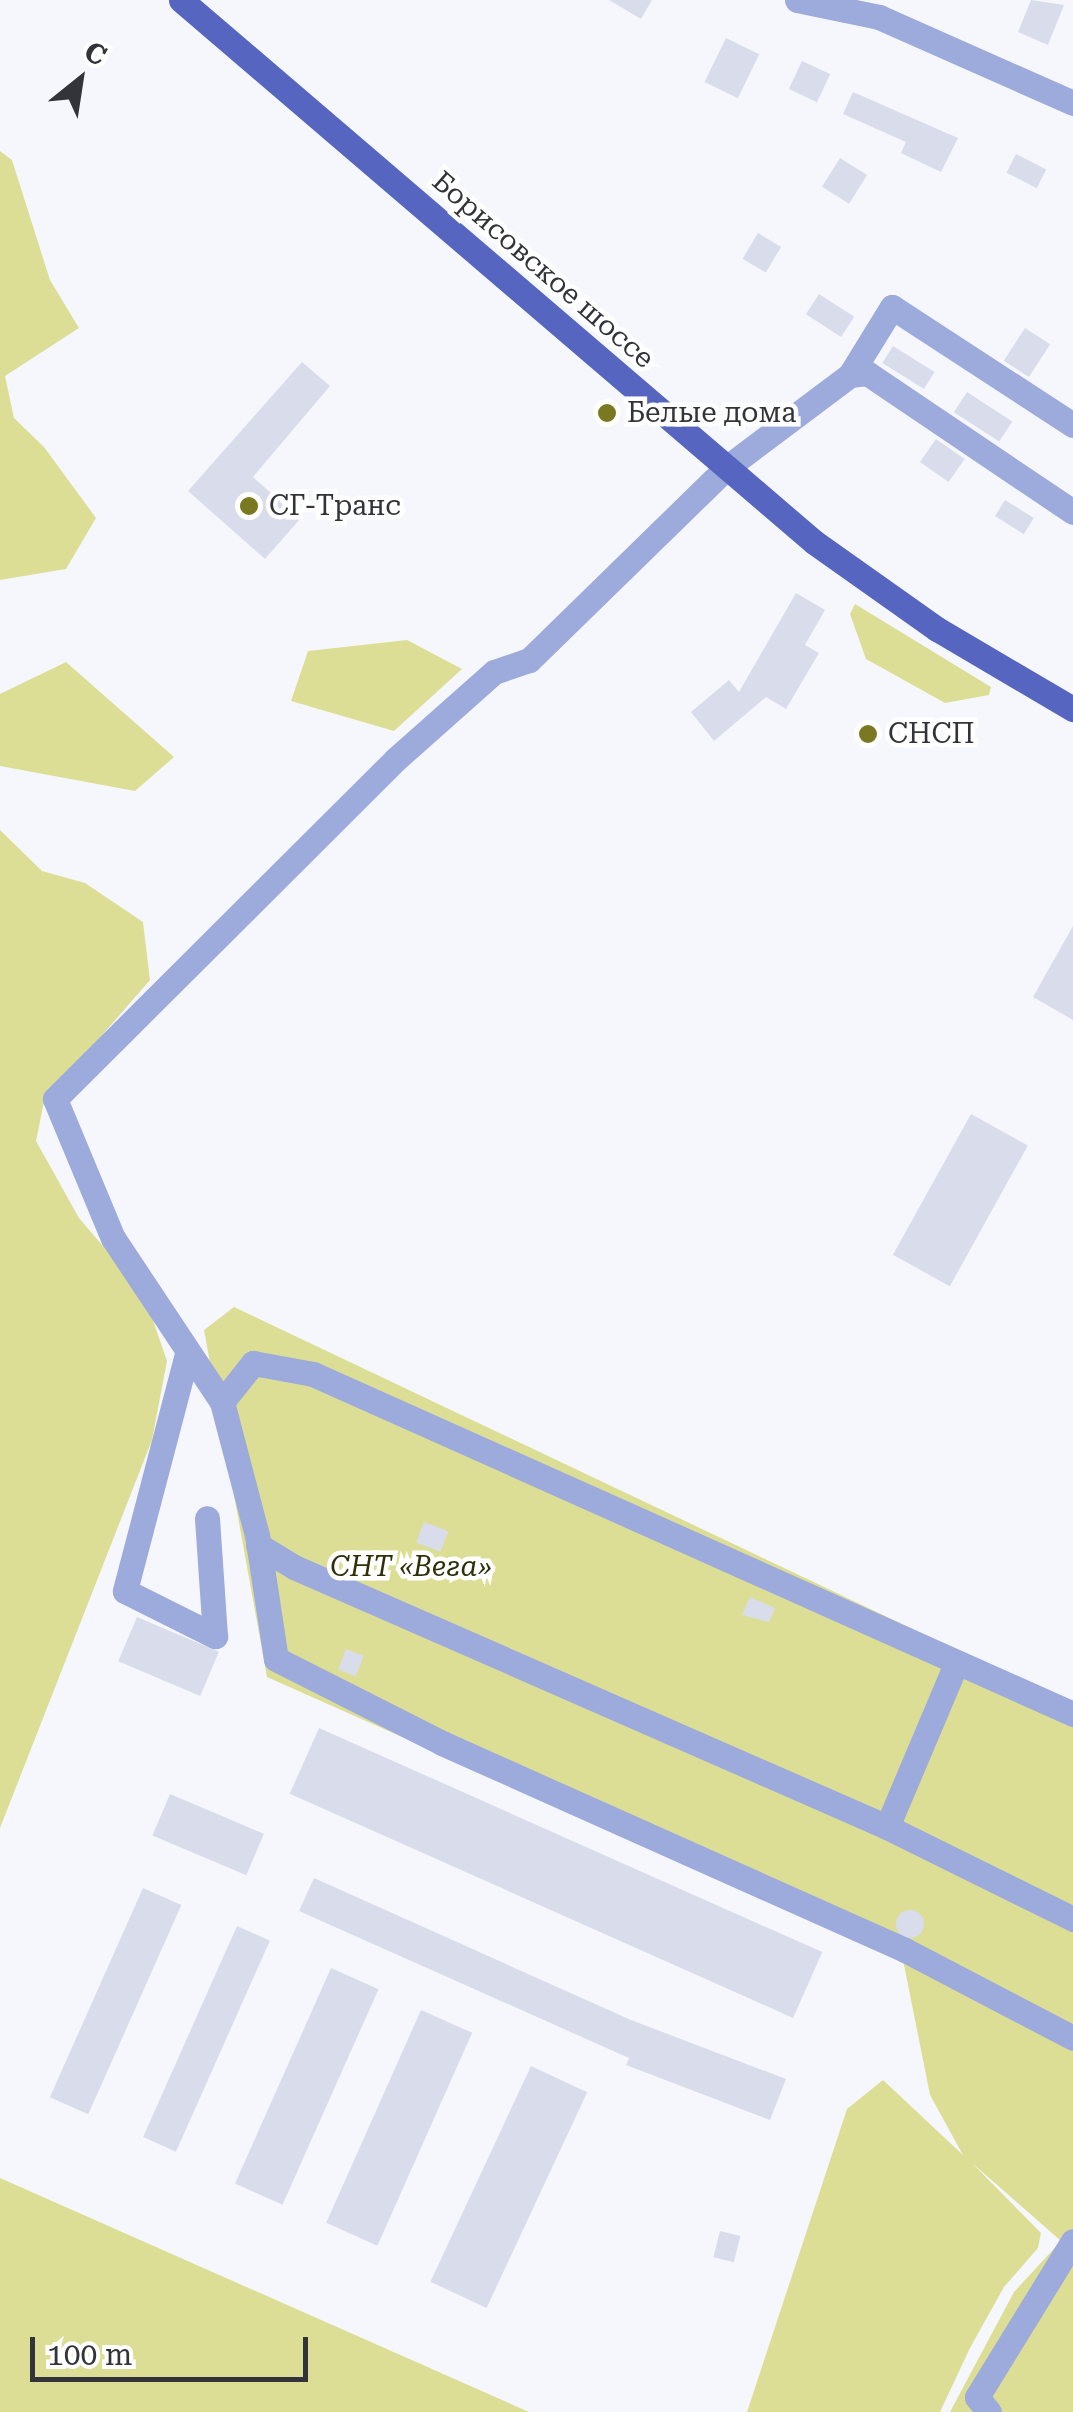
<!DOCTYPE html>
<html>
<head>
<meta charset="utf-8">
<style>
  body { margin:0 }
  #map { position:relative; width:1073px; height:2412px; overflow:hidden; background:#f5f7fc; font-family:"Roboto Serif",serif }
  div>[style] { position:absolute }
  [style*='--x'] { left:calc(var(--x)*1px); top:calc(var(--y)*1px); width:calc(var(--w)*1px); rotate:calc(var(--a)*1deg) }
  .green>* { inset:0; background:#ddde96 }
  .building>* { inset:0; background:#d9ddeb; transform-origin:0 0 }
  .round { border-radius:50% }
  .minor>* { height:25px; margin:-12.5px; padding:0 12.5px; transform-origin:12.5px; border-radius:12.5px; background:#9daadc }
  .major>* { height:25px; margin:-12.5px; padding:0 12.5px; transform-origin:12.5px; border-radius:12.5px; background:#5565c0 }
  .dots>* { width:28px; height:28px; translate:-50% -50%; box-sizing:border-box; border:5px solid #fff; border-radius:50% }
  span { translate:-50% -50%; white-space:nowrap; text-align:center; line-height:1.15; -webkit-text-stroke:9px #fff; paint-order:stroke }
  .street-label { font-size:28px; color:#33343a }
  .poi-label { font-size:28px; color:#33343a }
  .left { translate:0 -50%; text-align:left }
  .park-label { font-size:28px; color:#2f2f0a; font-style:italic }
  .north { position:absolute; left:30px; top:30px; width:100px; height:100px; -webkit-text-stroke:8px #fff; paint-order:stroke; rotate:30deg; font-size:28px; font-weight:700; line-height:40px; text-align:center; color:#33343a }
  .north::after { content:''; display:block; margin:auto; width:35px; height:45px; background:#33343a; clip-path:polygon(50% 0,100% 100%,50% 72%,0 100%) }
  .scale { position:absolute; left:30px; top:2337px; width:278px; height:45px; box-sizing:border-box; border:5px solid #33343a; border-top:0; padding-left:12px; font-size:30px; line-height:35px; white-space:nowrap; color:#33343a; -webkit-text-stroke:8px #fff; paint-order:stroke }
</style>
</head>
<body>
<div id="map">
  <div class="green">
    <div style="clip-path:polygon(0 151px,12px 160px,50px 280px,79px 328px,5px 376px,14px 418px,44px 447px,96px 518px,66px 569px,0 580px)"></div>
    <div style="clip-path:polygon(855px 604px,991px 687px,989px 695px,945px 703px,866px 659px,850px 614px)"></div>
    <div style="clip-path:polygon(407px 640px,462px 669px,394px 731px,291px 701px,308px 651px)"></div>
    <div style="clip-path:polygon(66px 662px,174px 757px,135px 791px,0 766px,0 694px)"></div>
    <div style="clip-path:polygon(0 830px,42px 871px,85px 883px,143px 922px,150px 980px,44px 1102px,36px 1141px,79px 1218px,144px 1294px,167px 1361px,152px 1440px,0 1828px)"></div>
    <div style="clip-path:polygon(234px 1307px,1073px 1705px,1073px 2412px,950px 2412px,1014px 2292px,1061px 2241px,972px 2163px,1041px 2233px,1038px 2248px,1004px 2287px,970px 2348px,940px 2412px,747px 2412px,847px 2109px,883px 2080px,963px 2155px,930px 2095px,903px 1960px,267px 1677px,204px 1330px)"></div>
    <div style="clip-path:polygon(0 2178px,529px 2412px,0 2412px)"></div>
  </div>
  <div class="building">
    <div style="clip-path:polygon(609px 0,652px 0,641px 19px)"></div>
    <div style="clip-path:polygon(1031px 0,1064px 5px,1048px 45px,1018px 32px)"></div>
    <div style="left:726px;top:38px;width:37px;height:49px;rotate:26deg"></div>
    <div style="left:802px;top:61px;width:31px;height:31px;rotate:25deg"></div>
    <div style="clip-path:polygon(853px 92px,958px 138px,941px 172px,901px 153px,906px 142px,843px 114px)"></div>
    <div style="left:1016px;top:154px;width:34px;height:21px;rotate:27deg"></div>
    <div style="left:840px;top:158px;width:32px;height:34px;rotate:32deg"></div>
    <div style="left:758px;top:233px;width:27px;height:30px;rotate:31deg"></div>
    <div style="left:819px;top:294px;width:42px;height:24px;rotate:33deg"></div>
    <div style="left:1025px;top:328px;width:30px;height:39px;rotate:33deg"></div>
    <div style="left:893px;top:346px;width:49px;height:20px;rotate:32deg"></div>
    <div style="clip-path:polygon(302px 362px,330px 386px,253px 477px,300px 519px,265px 559px,188px 491px)"></div>
    <div style="left:967px;top:392px;width:54px;height:24px;rotate:33deg"></div>
    <div style="left:936px;top:439px;width:35px;height:28px;rotate:35deg"></div>
    <div style="left:1005px;top:500px;width:34px;height:19px;rotate:32deg"></div>
    <div style="clip-path:polygon(796px 593px,825px 610px,805px 645px,819px 653px,786px 709px,766px 697px,714px 741px,691px 712px,729px 680px,739px 692px)"></div>
    <div style="clip-path:polygon(1073px 926px,1073px 1020px,1033px 997px)"></div>
    <div style="left:971px;top:1114px;width:65px;height:161px;rotate:29deg"></div>
    <div style="left:424px;top:1522px;width:26px;height:22px;rotate:21deg"></div>
    <div style="clip-path:polygon(750px 1597px,775px 1608px,769px 1622px,742px 1615px)"></div>
    <div style="left:137px;top:1617px;width:89px;height:48px;rotate:23deg"></div>
    <div style="left:346px;top:1649px;width:19px;height:22px;rotate:21deg"></div>
    <div style="left:319px;top:1728px;width:551px;height:72px;rotate:24deg"></div>
    <div style="left:170px;top:1794px;width:102px;height:45px;rotate:23deg"></div>
    <div style="clip-path:polygon(314px 1878px,631px 2020px,786px 2079px,770px 2120px,626px 2065px,629px 2058px,299px 1911px)"></div>
    <div style="left:143px;top:1888px;width:42px;height:229px;rotate:24deg"></div>
    <div class="round" style="left:896px;top:1910px;width:28px;height:28px"></div>
    <div style="left:237px;top:1926px;width:36px;height:231px;rotate:24deg"></div>
    <div style="left:331px;top:1968px;width:52px;height:236px;rotate:24deg"></div>
    <div style="left:421px;top:2010px;width:56px;height:233px;rotate:24deg"></div>
    <div style="left:531px;top:2066px;width:62px;height:238px;rotate:25deg"></div>
    <div style="left:720px;top:2231px;width:21px;height:27px;rotate:14deg"></div>
  </div>
  <div class="minor">
    <div style="--x:797;--y:0;--w:84;--a:11.7"></div>
    <div style="--x:879;--y:17;--w:212;--a:23.9"></div>
    <div style="--x:850;--y:375;--w:80;--a:-58.3"></div>
    <div style="--x:892;--y:307;--w:216;--a:33.1"></div>
    <div style="--x:1073;--y:512;--w:249;--a:-146"></div>
    <div style="--x:867;--y:373;--w:17;--a:173"></div>
    <div style="--x:850;--y:375;--w:156;--a:143.1"></div>
    <div style="--x:725;--y:469;--w:274;--a:135.7"></div>
    <div style="--x:529;--y:660;--w:37;--a:161"></div>
    <div style="--x:494;--y:672;--w:132;--a:138.4"></div>
    <div style="--x:395;--y:760;--w:480;--a:135.1"></div>
    <div style="--x:55;--y:1099;--w:151;--a:67.4"></div>
    <div style="--x:113;--y:1238;--w:197;--a:56.4"></div>
    <div style="--x:222;--y:1402;--w:138;--a:75.3"></div>
    <div style="--x:257;--y:1535;--w:125;--a:81.3"></div>
    <div style="--x:276;--y:1659;--w:186;--a:26.8"></div>
    <div style="--x:442;--y:1743;--w:507;--a:24.09"></div>
    <div style="--x:905;--y:1950;--w:190;--a:27.6"></div>
    <div style="--x:187;--y:1354;--w:245;--a:104.7"></div>
    <div style="--x:125;--y:1591;--w:101;--a:26.6"></div>
    <div style="--x:215;--y:1636;--w:118;--a:-93.9"></div>
    <div style="--x:222;--y:1402;--w:50;--a:-51.5"></div>
    <div style="--x:253;--y:1363;--w:61;--a:10.4"></div>
    <div style="--x:313;--y:1374;--w:833;--a:24.1"></div>
    <div style="--x:258;--y:1545;--w:42;--a:31.4"></div>
    <div style="--x:294;--y:1567;--w:647;--a:23.67"></div>
    <div style="--x:887;--y:1827;--w:208;--a:26.3"></div>
    <div style="--x:887;--y:1827;--w:175;--a:-67.1"></div>
    <div style="--x:989;--y:2412;--w:19;--a:-129"></div>
    <div style="--x:977;--y:2397;--w:183;--a:-58.4"></div>
  </div>
  <div class="major">
    <div style="--x:181;--y:0;--w:833;--a:40.57"></div>
    <div style="--x:814;--y:542;--w:151;--a:35.3"></div>
    <div style="--x:937;--y:629;--w:158;--a:30.5"></div>
  </div>
  <div class="dots">
    <div style="left:607px;top:413px;background:#7a7921"></div>
    <div style="left:249px;top:506px;background:#7a7921"></div>
    <div style="left:868px;top:734px;background:#7a7921"></div>
  </div>
  <div class="street-label">
    <span style="left:543px;top:270px;rotate:41deg">Борисовское шоссе</span>
  </div>
  <div class="poi-label">
    <span class="left" style="left:627px;top:413px">Белые дома</span>
    <span class="left" style="left:269px;top:506px">СГ-Транс</span>
    <span class="left" style="left:888px;top:734px">СНСП</span>
  </div>
  <div class="park-label">
    <span style="left:411px;top:1567px">СНТ «Вега»</span>
  </div>
  <div class="north">С</div>
  <div class="scale">100 m</div>
</div>
</body>
</html>
